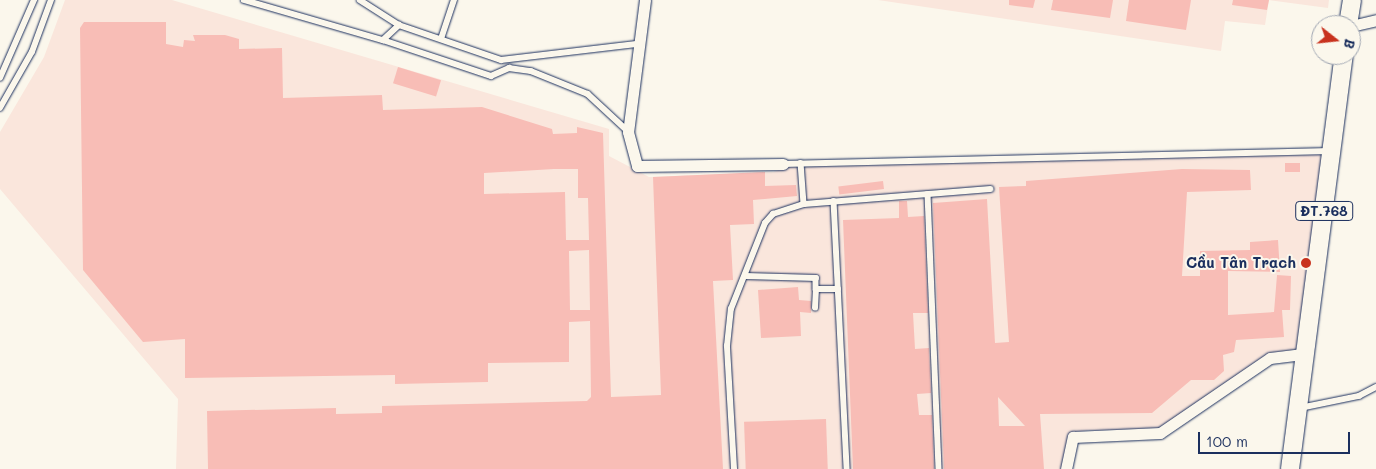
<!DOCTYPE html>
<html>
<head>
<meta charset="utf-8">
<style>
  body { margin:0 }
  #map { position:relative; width:1376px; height:469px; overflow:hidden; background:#fbf7ec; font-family:Mali,sans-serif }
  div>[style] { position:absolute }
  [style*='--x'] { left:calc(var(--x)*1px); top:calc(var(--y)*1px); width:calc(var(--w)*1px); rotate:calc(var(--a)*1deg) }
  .built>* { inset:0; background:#fae6dc }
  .building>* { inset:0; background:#f8bdb6; transform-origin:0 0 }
  .roads { filter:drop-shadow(0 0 1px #1b2f5e) drop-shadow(0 0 1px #1b2f5e) }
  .lane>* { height:5.5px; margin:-2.75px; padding:0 2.75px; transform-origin:2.75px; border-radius:2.75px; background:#fbf7ec }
  .street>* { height:11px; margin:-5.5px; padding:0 5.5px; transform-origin:5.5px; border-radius:5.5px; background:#fbf7ec }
  .primary>* { height:18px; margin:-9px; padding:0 9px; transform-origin:9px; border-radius:9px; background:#fbf7ec }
  .dots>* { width:14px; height:14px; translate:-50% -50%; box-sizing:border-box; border:2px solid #fbf7ec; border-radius:50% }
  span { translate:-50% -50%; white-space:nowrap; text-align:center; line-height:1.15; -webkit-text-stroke:4px #fbf7ec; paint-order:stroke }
  .shield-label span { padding:1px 4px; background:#fbf7ec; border:1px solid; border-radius:4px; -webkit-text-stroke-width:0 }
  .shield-label { font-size:14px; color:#1b2f5e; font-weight:700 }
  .poi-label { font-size:15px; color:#1b2f5e; font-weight:700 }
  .right { translate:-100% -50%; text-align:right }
  .north { position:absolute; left:1311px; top:15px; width:50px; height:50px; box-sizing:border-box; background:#fbf7ec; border:1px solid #a1a7b3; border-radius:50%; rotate:106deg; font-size:14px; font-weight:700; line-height:20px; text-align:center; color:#1b2f5e }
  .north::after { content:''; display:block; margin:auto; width:18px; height:22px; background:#c8321e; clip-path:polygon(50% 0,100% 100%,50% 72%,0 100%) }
  .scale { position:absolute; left:1198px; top:432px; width:152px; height:22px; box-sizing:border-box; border:2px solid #1b2f5e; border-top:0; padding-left:6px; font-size:15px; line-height:18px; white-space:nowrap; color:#1b2f5e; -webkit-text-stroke:4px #fbf7ec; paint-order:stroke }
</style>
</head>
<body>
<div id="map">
  <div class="built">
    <div style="clip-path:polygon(65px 0,172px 0,609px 129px,609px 156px,649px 177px,774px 172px,791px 164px,1328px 151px,1301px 352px,1269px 355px,1167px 426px,1150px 432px,1088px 430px,1070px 434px,1062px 469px,176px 469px,178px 399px,0 189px,0 132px,44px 57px)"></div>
    <div style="clip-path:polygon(878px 0,1329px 0,1328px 8px,1269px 0,1265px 25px,1225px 21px,1221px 51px)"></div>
  </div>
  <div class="building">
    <div style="clip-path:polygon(1009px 0,1035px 0,1033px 8px,1009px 5px)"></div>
    <div style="clip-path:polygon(1053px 0,1113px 0,1110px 18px,1051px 10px)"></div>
    <div style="clip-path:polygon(1129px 0,1191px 0,1186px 30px,1126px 21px)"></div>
    <div style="clip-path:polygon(1233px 0,1269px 0,1267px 10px,1232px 5px)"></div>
    <div style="clip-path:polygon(evenodd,84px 22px,166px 22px,166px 44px,183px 47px,184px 40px,195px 41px,193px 35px,225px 35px,239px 39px,239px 49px,282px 48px,283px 98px,382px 95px,383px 110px,482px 107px,552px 129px,553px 134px,577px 133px,577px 127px,603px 133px,611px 397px,661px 395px,653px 177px,765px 172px,765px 186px,796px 185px,797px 196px,753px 200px,754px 224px,730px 225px,733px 280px,713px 281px,723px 469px,208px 469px,207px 411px,336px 408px,336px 414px,382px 413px,382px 406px,587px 401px,591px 397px,590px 321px,569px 322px,569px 362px,488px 363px,488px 382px,395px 384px,395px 375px,185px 378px,185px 339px,143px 342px,83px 270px,80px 28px,84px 22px,554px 169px,578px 169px,578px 198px,588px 198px,589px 240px,566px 240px,565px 192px,484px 194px,484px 173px,554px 169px,84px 22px,589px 250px,590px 310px,570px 310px,569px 251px,589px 250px)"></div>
    <div style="left:398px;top:67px;width:45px;height:17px;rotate:17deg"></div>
    <div style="left:1285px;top:163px;width:15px;height:9px"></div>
    <div style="clip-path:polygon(evenodd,1182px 169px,1250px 170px,1251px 190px,1187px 192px,1182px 276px,1200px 276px,1200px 251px,1250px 250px,1250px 242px,1278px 240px,1280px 272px,1228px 271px,1228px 315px,1274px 312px,1277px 275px,1291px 276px,1290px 310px,1282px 310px,1284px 337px,1236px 340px,1234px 352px,1223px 355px,1224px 371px,1214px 380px,1191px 380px,1152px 413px,1040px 414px,1044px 469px,944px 469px,933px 203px,987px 199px,995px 343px,1009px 342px,999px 187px,1026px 186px,1026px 181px,1182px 169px,998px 397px,1025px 426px,999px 426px,998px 397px)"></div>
    <div style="left:883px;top:181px;width:8px;height:45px;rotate:83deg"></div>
    <div style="clip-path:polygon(899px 201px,907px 201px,908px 217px,924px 216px,928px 313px,913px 313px,915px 349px,929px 348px,931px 393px,917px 394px,919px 415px,932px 415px,934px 469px,853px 469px,843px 220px,899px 218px)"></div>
    <div style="clip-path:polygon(798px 287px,799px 300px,811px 301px,811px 313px,800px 312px,801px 336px,761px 338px,758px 290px)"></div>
    <div style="left:826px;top:419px;width:50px;height:82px;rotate:88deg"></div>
  </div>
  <div class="roads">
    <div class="lane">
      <div style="--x:244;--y:0;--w:145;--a:16.1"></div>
      <div style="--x:383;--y:40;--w:22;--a:-43"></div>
      <div style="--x:360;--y:0;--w:46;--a:32.7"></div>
      <div style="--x:399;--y:25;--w:108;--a:18.9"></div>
      <div style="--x:501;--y:60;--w:138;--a:-6.7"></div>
      <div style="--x:441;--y:39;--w:41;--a:-71.6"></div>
      <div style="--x:383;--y:40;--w:114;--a:18.4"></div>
      <div style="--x:491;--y:76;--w:20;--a:-24"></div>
      <div style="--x:509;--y:68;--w:22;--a:8"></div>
      <div style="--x:531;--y:71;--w:61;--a:22"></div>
      <div style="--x:588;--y:94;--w:54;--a:42.8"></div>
      <div style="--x:0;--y:78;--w:85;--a:-66.4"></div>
      <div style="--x:0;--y:108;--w:64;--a:-60.3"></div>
      <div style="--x:32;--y:52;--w:55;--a:-69.9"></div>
      <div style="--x:801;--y:163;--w:41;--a:85.8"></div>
      <div style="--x:783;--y:164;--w:547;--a:-1.36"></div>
      <div style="--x:928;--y:194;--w:275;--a:87.7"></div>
      <div style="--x:834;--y:201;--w:268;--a:87.2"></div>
      <div style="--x:746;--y:276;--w:70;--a:1.6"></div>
      <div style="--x:816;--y:278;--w:11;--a:90"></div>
      <div style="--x:816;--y:289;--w:22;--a:0"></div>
      <div style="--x:815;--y:308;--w:19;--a:-87"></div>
      <div style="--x:1300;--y:408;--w:60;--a:-11.5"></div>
      <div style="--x:1359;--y:396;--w:19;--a:-28"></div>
      <div style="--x:734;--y:469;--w:123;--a:-93.3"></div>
      <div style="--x:727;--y:346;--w:37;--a:-84"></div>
      <div style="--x:731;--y:309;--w:92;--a:-68.4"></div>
      <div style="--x:765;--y:223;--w:12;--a:-48"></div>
      <div style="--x:773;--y:214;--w:33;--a:-18"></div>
      <div style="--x:804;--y:204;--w:187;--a:-4.6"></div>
    </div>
    <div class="street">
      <div style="--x:645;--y:0;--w:133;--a:97.3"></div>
      <div style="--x:628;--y:132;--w:35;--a:75"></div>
      <div style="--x:637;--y:166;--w:146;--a:-0.8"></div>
      <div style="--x:1351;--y:26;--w:26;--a:-13"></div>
      <div style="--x:1066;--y:469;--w:33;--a:-78"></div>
      <div style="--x:1073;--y:437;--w:87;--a:-2.6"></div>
      <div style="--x:1160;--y:433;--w:133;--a:-34.3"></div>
      <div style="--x:1270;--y:358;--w:35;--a:-7"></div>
    </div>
    <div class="primary">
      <div style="--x:1348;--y:25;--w:25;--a:-81"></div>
      <div style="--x:1290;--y:469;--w:418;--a:-82.6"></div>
    </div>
  </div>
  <div class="dots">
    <div style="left:1306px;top:263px;background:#c8321e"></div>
  </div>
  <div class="shield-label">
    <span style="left:1324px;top:211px">ĐT.768</span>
  </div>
  <div class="poi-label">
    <span class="right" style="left:1296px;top:263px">Cầu Tân Trạch</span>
  </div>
  <div class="north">B</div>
  <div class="scale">100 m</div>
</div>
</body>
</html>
